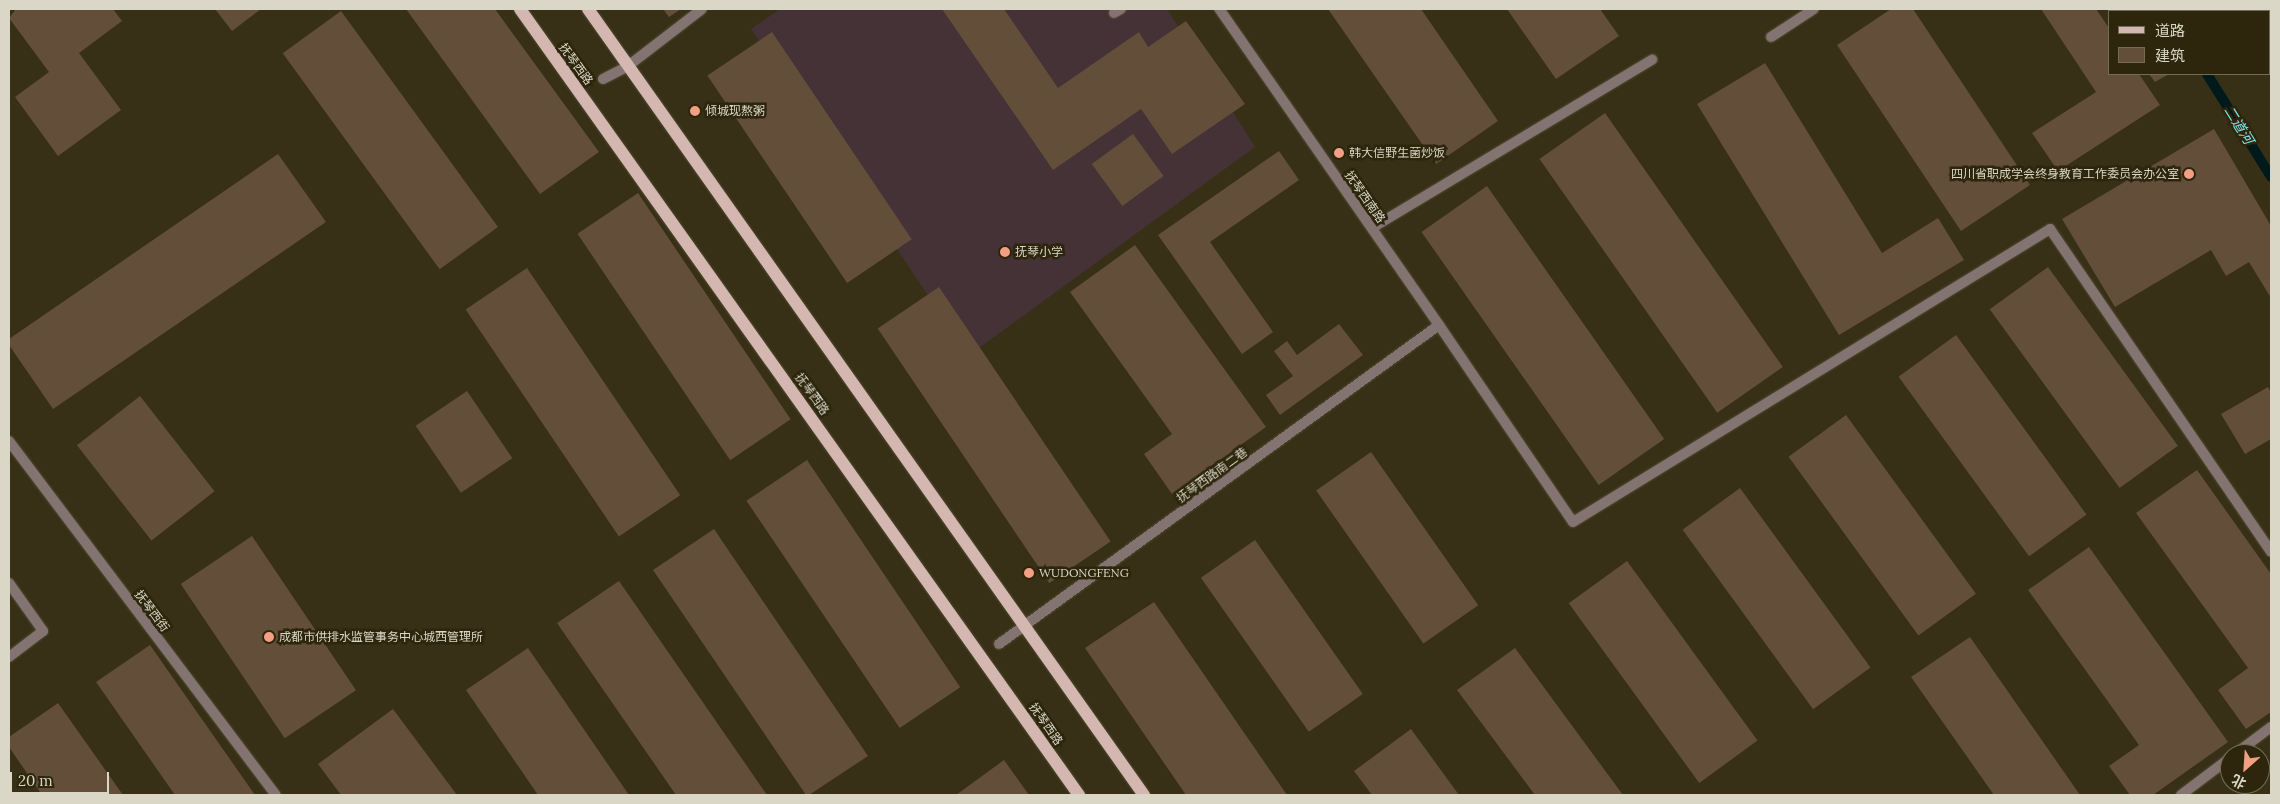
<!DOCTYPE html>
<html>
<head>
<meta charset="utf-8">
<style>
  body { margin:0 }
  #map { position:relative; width:2280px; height:804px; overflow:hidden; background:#373016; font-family:Lora,"Noto Sans SC",serif }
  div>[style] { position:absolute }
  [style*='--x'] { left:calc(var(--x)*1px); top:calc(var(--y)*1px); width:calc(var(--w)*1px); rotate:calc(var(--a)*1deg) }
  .education>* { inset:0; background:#453237 }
  .stream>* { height:10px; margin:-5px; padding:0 5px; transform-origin:5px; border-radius:5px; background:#001a1c }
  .building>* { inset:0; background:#634e39; transform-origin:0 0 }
  .roads { filter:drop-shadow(0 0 1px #514b32) drop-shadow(0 0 1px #514b32) }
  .lane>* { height:10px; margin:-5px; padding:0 5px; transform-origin:5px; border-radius:5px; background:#837471 }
  .street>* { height:10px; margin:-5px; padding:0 5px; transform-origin:5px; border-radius:5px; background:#837471 }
  .primary>* { height:12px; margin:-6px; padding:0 6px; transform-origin:6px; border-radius:6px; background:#d5b7b2 }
  .dots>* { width:14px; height:14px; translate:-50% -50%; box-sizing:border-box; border:2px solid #2d260c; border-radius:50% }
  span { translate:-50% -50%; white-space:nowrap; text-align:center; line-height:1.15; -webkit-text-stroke:5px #2d260c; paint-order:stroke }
  .street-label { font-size:12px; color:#dad7c7 }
  .poi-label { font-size:12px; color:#dad7c7 }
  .left { translate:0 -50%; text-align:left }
  .right { translate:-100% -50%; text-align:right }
  .water-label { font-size:14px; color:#81e4eb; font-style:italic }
  .frame { position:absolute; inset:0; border:10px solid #dad7c7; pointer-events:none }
  .legend { position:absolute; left:2108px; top:10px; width:162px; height:65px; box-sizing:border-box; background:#2d260c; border:1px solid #726d57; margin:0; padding:6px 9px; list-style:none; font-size:15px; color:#dad7c7 }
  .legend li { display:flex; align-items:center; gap:10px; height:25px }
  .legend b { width:25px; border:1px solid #726d57 }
  .north { position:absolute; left:2220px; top:744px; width:50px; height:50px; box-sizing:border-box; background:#2d260c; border:1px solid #726d57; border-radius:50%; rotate:206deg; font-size:14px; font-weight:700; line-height:20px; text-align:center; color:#dad7c7 }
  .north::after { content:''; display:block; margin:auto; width:18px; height:22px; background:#f39f84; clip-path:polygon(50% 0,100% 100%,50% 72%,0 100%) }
  .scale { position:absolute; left:10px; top:772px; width:99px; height:22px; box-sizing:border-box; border:2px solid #dad7c7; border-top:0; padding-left:6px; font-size:15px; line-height:18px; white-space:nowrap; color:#dad7c7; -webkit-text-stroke:4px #2d260c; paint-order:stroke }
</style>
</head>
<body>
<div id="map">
  <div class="education">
    <div style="clip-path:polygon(780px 9px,1167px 9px,1255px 147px,968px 356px,751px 29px)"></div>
  </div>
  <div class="stream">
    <div style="--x:2166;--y:9;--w:3;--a:45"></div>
    <div style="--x:2207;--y:74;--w:121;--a:58.1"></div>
  </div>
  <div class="building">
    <div style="clip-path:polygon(16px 9px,113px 9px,122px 21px,79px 53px,121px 110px,58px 156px,15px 97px,49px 72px,9px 18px)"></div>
    <div style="clip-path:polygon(215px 9px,261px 9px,232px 31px)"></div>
    <div style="clip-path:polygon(406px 9px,495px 9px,599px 152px,540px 194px)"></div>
    <div style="clip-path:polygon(663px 9px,681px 9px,669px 17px)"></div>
    <div style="clip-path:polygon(942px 9px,1004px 9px,1058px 88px,1139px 32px,1148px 47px,1186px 21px,1245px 104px,1172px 154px,1141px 109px,1053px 170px)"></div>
    <div style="clip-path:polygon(1328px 9px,1421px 9px,1498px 121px,1436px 164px)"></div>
    <div style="clip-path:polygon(1507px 9px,1600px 9px,1619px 36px,1556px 79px)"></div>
    <div style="clip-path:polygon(1891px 9px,1913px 9px,2030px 185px,1961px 231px,1837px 45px)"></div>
    <div style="clip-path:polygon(2041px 9px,2096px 9px,2109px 28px,2109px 74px,2139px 74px,2160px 105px,2058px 171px,2032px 133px,2096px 92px)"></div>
    <div style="left:2108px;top:9px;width:47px;height:3px"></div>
    <div style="clip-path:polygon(2242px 9px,2271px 9px,2271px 51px,2269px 53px,2269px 11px)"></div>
    <div style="left:341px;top:11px;width:267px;height:72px;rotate:54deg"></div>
    <div style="left:772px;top:32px;width:250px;height:78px;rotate:56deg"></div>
    <div style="clip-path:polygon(1765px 63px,1882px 253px,1938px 218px,1964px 260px,1839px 335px,1697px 104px)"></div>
    <div style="clip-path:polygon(2149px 74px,2169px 74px,2155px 82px)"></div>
    <div style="left:1605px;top:113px;width:310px;height:80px;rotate:55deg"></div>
    <div style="clip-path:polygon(2214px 129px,2271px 226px,2271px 298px,2249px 262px,2226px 276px,2211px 250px,2115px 307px,2062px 219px)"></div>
    <div style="left:1133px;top:134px;width:52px;height:51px;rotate:54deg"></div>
    <div style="clip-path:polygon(1279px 151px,1299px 180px,1210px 242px,1273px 332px,1242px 354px,1158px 235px)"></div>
    <div style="clip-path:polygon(278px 154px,326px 222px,53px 409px,9px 345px,9px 339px)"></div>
    <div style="left:1487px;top:186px;width:309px;height:80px;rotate:55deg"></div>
    <div style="left:638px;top:193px;width:273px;height:73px;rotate:56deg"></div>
    <div style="clip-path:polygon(1135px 245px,1266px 427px,1172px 494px,1144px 454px,1172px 434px,1070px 292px)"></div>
    <div style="left:2048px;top:267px;width:221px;height:72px;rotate:54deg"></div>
    <div style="left:527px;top:268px;width:274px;height:74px;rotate:56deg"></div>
    <div style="left:939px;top:287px;width:307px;height:74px;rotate:56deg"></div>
    <div style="clip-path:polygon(1339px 324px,1363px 355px,1280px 415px,1266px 395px,1293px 376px,1274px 351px,1287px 341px,1297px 355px)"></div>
    <div style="left:1956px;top:335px;width:222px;height:71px;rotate:54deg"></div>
    <div style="clip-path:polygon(2268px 387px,2271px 392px,2271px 439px,2245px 454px,2221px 414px)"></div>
    <div style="left:467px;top:391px;width:81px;height:62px;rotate:56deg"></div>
    <div style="left:140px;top:396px;width:121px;height:80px;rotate:52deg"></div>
    <div style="left:1846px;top:415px;width:221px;height:71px;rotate:54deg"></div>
    <div style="left:1371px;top:452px;width:187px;height:67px;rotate:55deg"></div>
    <div style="left:807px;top:460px;width:274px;height:73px;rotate:56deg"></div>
    <div style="clip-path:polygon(2197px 470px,2271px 574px,2271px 712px,2246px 729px,2218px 690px,2248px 668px,2136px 513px)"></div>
    <div style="left:1740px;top:488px;width:222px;height:71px;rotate:54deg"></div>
    <div style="clip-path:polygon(714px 529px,868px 756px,809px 795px,806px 795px,653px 570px)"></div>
    <div style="left:252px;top:536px;width:186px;height:86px;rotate:56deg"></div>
    <div style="left:1255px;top:540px;width:188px;height:66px;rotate:55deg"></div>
    <div style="clip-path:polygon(2089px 547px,2228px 742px,2153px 795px,2130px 795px,2109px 766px,2139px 745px,2028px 590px)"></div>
    <div style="left:1627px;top:561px;width:222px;height:72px;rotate:54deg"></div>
    <div style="clip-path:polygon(619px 581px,767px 795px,676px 795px,557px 623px)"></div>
    <div style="clip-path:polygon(1154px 602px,1287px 795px,1186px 795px,1085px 648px)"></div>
    <div style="clip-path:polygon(1970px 637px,2080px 795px,1994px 795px,1911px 677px)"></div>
    <div style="clip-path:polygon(150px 645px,255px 795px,175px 795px,96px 682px)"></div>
    <div style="clip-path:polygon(528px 648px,629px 795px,538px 795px,466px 690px)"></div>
    <div style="clip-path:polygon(1515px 648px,1623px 795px,1535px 795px,1457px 690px)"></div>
    <div style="clip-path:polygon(58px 703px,123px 795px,42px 795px,9px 747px,9px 737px)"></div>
    <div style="clip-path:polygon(393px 709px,457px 795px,341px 795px,318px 764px)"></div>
    <div style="clip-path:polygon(1411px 729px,1459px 795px,1372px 795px,1354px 771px)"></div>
    <div style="clip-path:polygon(1004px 760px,1029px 795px,956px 795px)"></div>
  </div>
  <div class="roads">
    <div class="lane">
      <div style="--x:1114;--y:13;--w:8;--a:-30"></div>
      <div style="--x:1771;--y:37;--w:51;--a:-33.1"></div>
      <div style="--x:1372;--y:228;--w:327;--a:-31"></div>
      <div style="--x:1439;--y:325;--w:238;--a:55.8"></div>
      <div style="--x:1573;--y:522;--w:560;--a:-31.56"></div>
      <div style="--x:2050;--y:229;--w:391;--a:55.6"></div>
      <div style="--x:9;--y:583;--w:59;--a:54.7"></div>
      <div style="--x:43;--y:631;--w:43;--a:142.6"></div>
      <div style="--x:2235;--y:754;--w:45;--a:-36.9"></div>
      <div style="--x:2181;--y:795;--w:61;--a:-37.1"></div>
    </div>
    <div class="street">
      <div style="--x:603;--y:79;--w:28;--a:-27"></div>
      <div style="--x:628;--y:66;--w:93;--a:-37.6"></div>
      <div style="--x:9;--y:441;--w:443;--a:53"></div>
      <div style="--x:999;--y:644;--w:543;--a:-35.94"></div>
      <div style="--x:1439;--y:325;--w:385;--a:-124.8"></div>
    </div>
    <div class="primary">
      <div style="--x:520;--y:9;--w:965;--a:54.58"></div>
      <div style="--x:588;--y:9;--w:963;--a:54.73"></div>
    </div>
  </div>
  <div class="dots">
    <div style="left:695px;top:111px;background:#f39f84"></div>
    <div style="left:1339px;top:153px;background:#f39f84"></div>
    <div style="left:2189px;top:174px;background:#f39f84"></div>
    <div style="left:1005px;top:252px;background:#f39f84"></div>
    <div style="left:1029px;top:573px;background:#f39f84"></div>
    <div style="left:269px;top:637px;background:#f39f84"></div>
  </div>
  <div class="street-label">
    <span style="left:576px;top:64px;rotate:54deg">抚琴西路</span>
    <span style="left:1365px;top:197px;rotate:55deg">抚琴西南路</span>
    <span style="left:812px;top:394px;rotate:54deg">抚琴西路</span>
    <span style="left:1212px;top:475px;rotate:-36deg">抚琴西路南二巷</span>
    <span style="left:152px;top:611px;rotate:53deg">抚琴西街</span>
    <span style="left:1046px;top:724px;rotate:55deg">抚琴西路</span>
  </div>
  <div class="poi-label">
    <span class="left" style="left:705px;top:111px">倾城现熬粥</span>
    <span class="left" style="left:1349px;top:153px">韩大信野生菌炒饭</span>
    <span class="right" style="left:2179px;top:174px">四川省职成学会终身教育工作委员会办公室</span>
    <span class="left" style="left:1015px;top:252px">抚琴小学</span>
    <span class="left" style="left:1039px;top:573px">WUDONGFENG</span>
    <span class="left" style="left:279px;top:637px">成都市供排水监管事务中心城西管理所</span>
  </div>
  <div class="water-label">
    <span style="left:2239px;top:125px;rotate:58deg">二道河</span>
  </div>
  <div class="frame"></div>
  <ul class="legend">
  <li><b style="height:6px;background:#d5b7b2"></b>道路</li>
  <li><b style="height:14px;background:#634e39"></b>建筑</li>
  </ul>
  <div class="north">北</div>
  <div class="scale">20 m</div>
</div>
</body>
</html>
